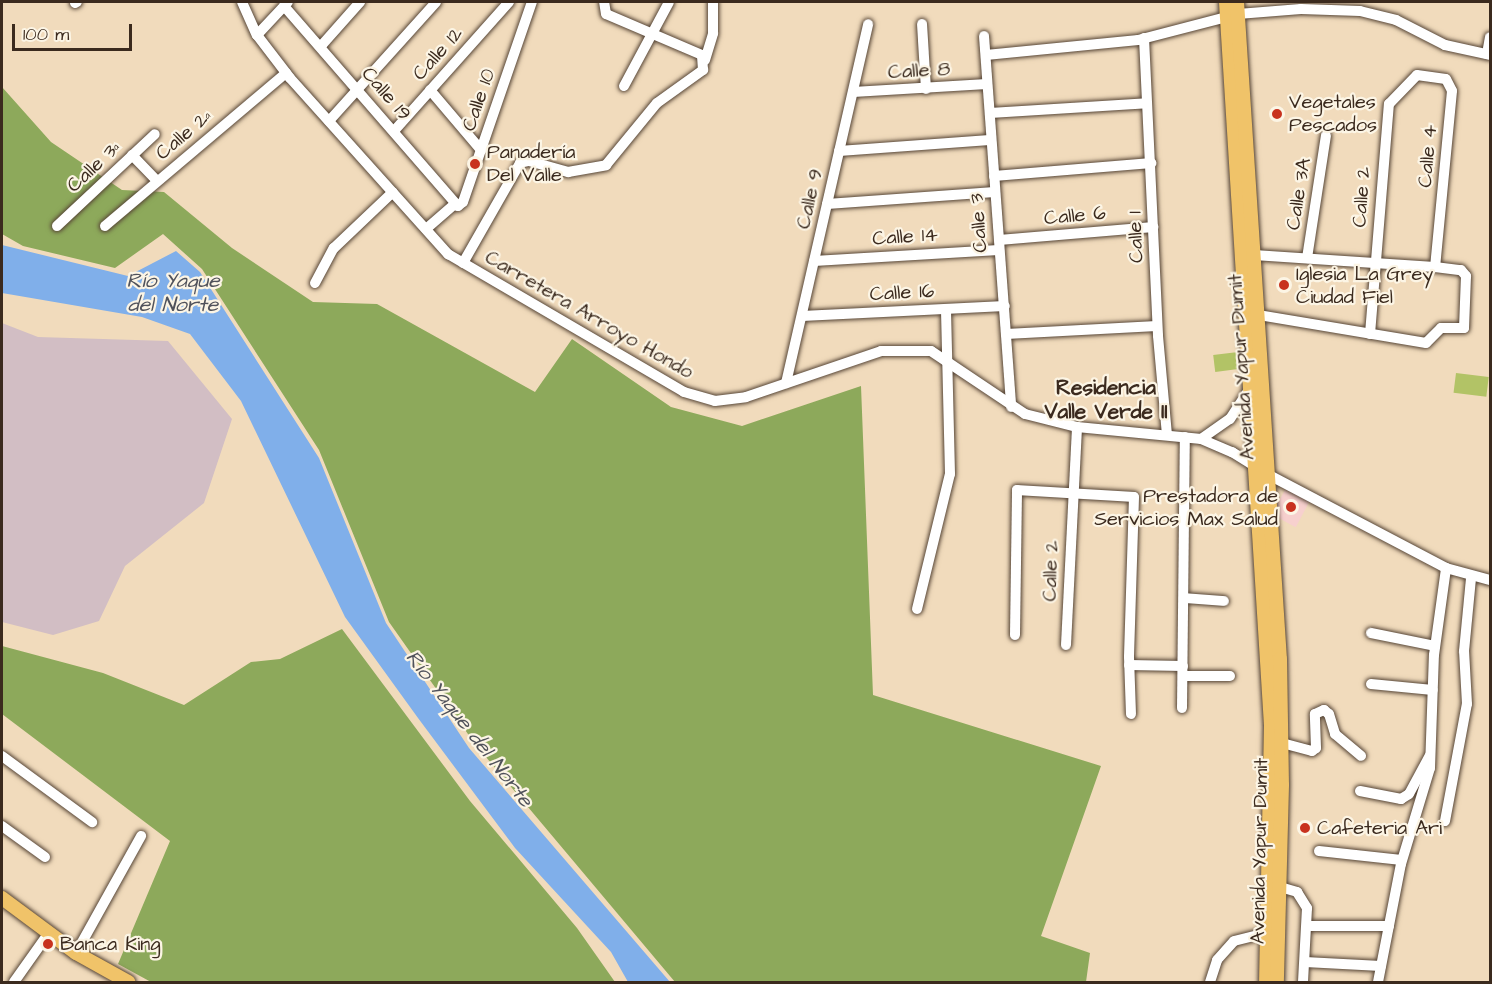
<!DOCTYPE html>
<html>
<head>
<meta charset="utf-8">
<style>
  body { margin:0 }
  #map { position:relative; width:1492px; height:984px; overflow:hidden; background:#f1dbbc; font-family:"Architects Daughter",sans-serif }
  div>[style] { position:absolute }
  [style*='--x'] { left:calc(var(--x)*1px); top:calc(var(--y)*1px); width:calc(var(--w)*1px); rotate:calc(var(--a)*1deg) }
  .built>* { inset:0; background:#f7d0ce; transform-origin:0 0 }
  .industrial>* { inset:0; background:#d2bec4 }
  .green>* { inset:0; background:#b2c366; transform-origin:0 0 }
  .forest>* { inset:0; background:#8da95b }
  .water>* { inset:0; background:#80afea }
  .roads { filter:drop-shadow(0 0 2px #564536) drop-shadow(0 0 2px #564536) }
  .minor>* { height:10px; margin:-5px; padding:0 5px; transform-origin:5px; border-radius:5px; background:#fff }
  .major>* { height:14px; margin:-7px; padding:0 7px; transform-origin:7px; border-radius:7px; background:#f0c369 }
  .dots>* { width:16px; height:16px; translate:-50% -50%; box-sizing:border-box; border:3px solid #fcf5e5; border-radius:50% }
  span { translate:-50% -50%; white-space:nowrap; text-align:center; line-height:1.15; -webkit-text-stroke:4.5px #fcf5e5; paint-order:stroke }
  .street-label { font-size:20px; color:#3b2a1e }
  .poi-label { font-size:20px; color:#3b2a1e }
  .left { translate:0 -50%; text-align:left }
  .right { translate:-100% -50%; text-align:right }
  .water-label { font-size:21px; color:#50525b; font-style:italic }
  .neighbourhood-label { font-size:21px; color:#3b2a1e; font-weight:700 }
  .frame { position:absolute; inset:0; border:3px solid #3b2a1e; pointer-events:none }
  .scale { position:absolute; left:12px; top:24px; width:120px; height:27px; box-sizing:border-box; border:3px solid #3b2a1e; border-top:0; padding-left:8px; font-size:18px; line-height:21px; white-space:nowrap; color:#3b2a1e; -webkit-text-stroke:4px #fcf5e5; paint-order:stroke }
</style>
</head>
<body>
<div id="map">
  <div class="built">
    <div style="left:1286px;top:488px;width:27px;height:30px;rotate:28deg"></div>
  </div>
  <div class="industrial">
    <div style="clip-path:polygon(2px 323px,38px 337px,168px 341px,232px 419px,204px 503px,125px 566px,99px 621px,53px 635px,2px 622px)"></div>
  </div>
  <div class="green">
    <div style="left:1238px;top:352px;width:17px;height:25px;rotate:83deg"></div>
    <div style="left:1456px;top:373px;width:33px;height:20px;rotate:7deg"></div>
  </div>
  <div class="forest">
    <div style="clip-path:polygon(2px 87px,51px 142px,122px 190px,164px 192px,232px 248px,313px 302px,377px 304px,535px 392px,572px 339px,671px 407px,742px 426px,861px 386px,873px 695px,1101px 766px,1041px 936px,1090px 953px,1086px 982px,675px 982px,475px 744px,389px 622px,319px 450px,202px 269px,163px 234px,115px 268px,23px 246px,2px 234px)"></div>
    <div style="clip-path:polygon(342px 629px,470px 801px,577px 928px,615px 982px,151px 982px,118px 964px,170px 841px,2px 714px,2px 646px,103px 673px,184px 705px,251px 662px,280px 659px)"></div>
  </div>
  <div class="water">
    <div style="clip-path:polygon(2px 245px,128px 276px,176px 251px,200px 272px,319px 458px,386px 623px,469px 748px,670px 982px,628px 982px,611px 952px,515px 848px,418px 718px,345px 617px,241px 401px,190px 334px,142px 317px,2px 293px)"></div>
  </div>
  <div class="roads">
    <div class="minor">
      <div style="--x:242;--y:2;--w:36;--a:66"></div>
      <div style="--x:257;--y:35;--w:54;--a:52.5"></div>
      <div style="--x:290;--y:78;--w:237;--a:48.1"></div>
      <div style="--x:448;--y:254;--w:273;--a:30.3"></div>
      <div style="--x:684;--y:392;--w:32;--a:16"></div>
      <div style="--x:715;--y:401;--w:31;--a:-7"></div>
      <div style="--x:746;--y:397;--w:143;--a:-18.8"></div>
      <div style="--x:881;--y:351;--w:50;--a:0"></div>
      <div style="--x:931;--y:351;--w:113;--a:33.8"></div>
      <div style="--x:1025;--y:414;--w:54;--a:14"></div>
      <div style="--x:1077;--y:427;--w:125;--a:5.5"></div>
      <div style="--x:1201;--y:439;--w:34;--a:23"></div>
      <div style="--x:1232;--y:452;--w:44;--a:31.9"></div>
      <div style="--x:1269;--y:475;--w:200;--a:27.7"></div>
      <div style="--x:1446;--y:568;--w:46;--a:15.3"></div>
      <div style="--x:75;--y:3;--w:2;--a:-27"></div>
      <div style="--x:284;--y:6;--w:265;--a:49"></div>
      <div style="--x:458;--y:206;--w:6;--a:-39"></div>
      <div style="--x:463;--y:202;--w:212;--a:-71"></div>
      <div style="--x:922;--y:24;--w:65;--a:86.5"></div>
      <div style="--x:257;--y:35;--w:45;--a:-46.8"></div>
      <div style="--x:984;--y:36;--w:372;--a:85.8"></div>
      <div style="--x:1144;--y:38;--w:298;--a:87.3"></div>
      <div style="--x:1158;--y:336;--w:98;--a:84.8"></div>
      <div style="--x:321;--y:46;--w:59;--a:-48.4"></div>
      <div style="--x:1487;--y:54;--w:17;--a:-80"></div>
      <div style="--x:986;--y:55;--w:153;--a:-5.6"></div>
      <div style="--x:1138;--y:40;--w:103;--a:-14.6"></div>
      <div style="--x:1238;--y:14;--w:63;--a:-4.5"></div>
      <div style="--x:1301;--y:9;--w:59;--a:1.9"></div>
      <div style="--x:1360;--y:11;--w:37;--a:14"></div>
      <div style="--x:1396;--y:20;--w:55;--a:27"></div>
      <div style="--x:1445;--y:45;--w:46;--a:12.5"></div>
      <div style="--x:705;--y:60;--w:28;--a:-73"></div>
      <div style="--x:713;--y:33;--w:31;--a:-90"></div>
      <div style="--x:624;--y:86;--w:95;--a:-61.8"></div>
      <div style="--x:430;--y:90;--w:79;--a:49.6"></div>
      <div style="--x:853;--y:92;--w:134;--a:-3.4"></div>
      <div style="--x:990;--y:113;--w:157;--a:-3.6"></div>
      <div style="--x:329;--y:121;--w:160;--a:-48"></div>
      <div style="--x:394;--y:131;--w:173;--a:-48.3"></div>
      <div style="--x:839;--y:151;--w:151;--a:-4.2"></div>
      <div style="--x:132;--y:155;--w:36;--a:46"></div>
      <div style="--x:994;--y:176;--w:158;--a:-4.7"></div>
      <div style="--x:827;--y:204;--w:168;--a:-4.1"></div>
      <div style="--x:57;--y:226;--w:134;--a:-43.2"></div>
      <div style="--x:105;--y:226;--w:237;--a:-40.2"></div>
      <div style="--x:426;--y:229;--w:37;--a:-41"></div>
      <div style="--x:999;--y:240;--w:155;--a:-4.8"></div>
      <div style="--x:1254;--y:255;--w:181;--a:3.8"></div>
      <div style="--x:1435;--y:267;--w:26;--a:7"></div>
      <div style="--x:1461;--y:270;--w:8;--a:50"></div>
      <div style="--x:1466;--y:276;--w:52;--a:92.2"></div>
      <div style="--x:1464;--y:328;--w:23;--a:180"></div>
      <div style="--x:1441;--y:328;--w:21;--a:135"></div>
      <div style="--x:1426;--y:343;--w:169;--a:-170.5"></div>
      <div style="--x:1307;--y:258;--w:124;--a:-81.2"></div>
      <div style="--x:814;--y:261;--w:185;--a:-3.4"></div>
      <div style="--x:463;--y:263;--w:115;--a:-60.3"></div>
      <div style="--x:520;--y:163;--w:9;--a:-13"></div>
      <div style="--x:529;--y:161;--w:41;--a:15.8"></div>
      <div style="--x:568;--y:172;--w:39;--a:-10"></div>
      <div style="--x:606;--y:165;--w:80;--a:-50.6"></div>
      <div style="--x:657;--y:103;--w:57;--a:-35.7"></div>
      <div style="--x:703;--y:70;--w:15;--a:-94"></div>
      <div style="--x:702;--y:55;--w:104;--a:-156.9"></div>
      <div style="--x:606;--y:14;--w:12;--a:-99"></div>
      <div style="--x:315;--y:283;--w:40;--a:-62"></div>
      <div style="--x:334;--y:248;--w:81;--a:-43.5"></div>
      <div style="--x:802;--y:316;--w:203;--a:-2.8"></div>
      <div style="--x:1006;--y:334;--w:151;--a:-3"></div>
      <div style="--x:1370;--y:334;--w:231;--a:-85.3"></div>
      <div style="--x:1389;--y:104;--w:40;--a:-46"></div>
      <div style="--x:1417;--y:75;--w:29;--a:8"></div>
      <div style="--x:1446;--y:79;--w:13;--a:63"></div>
      <div style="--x:1452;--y:91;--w:177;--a:95.5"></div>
      <div style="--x:786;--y:383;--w:368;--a:-77.1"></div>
      <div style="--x:1201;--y:439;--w:35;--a:-35"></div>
      <div style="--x:1230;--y:419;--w:37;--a:-57"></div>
      <div style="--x:1184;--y:598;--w:40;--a:4.3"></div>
      <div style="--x:917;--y:609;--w:139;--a:-76.3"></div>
      <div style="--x:950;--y:474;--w:165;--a:-91.4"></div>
      <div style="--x:1371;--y:633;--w:65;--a:11.5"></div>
      <div style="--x:1015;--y:635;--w:145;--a:-89.2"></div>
      <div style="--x:1017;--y:490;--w:117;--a:3.4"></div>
      <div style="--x:1134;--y:497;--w:160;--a:91.8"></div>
      <div style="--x:1129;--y:657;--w:57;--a:88"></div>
      <div style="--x:1066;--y:645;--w:218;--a:-87.1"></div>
      <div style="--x:1129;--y:665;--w:54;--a:1.1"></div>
      <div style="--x:1183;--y:676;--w:47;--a:0"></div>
      <div style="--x:1371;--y:684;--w:62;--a:5.5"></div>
      <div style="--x:1182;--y:708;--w:271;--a:-89.4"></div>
      <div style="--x:1282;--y:743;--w:31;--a:15"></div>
      <div style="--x:1312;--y:751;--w:5;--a:-37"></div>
      <div style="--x:1316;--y:748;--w:34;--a:-92"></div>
      <div style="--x:1315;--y:714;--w:10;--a:-24"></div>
      <div style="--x:1324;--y:710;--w:6;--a:39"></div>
      <div style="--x:1329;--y:714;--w:21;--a:73"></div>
      <div style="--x:1335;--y:734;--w:34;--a:40"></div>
      <div style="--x:2;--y:756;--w:112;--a:36.3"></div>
      <div style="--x:1360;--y:791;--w:42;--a:11"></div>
      <div style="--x:1401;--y:799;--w:9;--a:-32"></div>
      <div style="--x:1409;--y:794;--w:44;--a:-61.7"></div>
      <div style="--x:1445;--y:821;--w:119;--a:-79.4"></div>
      <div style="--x:1467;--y:704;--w:53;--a:-93.2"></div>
      <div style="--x:1464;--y:651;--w:73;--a:-84.5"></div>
      <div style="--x:2;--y:826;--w:53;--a:35.8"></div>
      <div style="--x:1319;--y:851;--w:83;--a:6.2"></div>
      <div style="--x:1280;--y:887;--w:18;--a:16"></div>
      <div style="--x:1297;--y:892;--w:19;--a:58"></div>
      <div style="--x:1307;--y:908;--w:74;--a:93.1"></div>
      <div style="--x:1307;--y:926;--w:82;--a:0"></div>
      <div style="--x:76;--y:953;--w:134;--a:-60.9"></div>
      <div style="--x:1305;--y:962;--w:76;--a:3"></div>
      <div style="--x:14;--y:982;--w:59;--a:-54.7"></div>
      <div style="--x:1210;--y:982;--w:23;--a:-72"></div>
      <div style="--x:1217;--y:960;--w:25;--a:-48"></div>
      <div style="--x:1234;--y:941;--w:33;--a:-14"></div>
      <div style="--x:1378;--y:982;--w:120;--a:-79"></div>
      <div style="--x:1401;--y:864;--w:100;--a:-73.2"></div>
      <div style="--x:1430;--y:768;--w:113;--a:-88"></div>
      <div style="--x:1434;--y:655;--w:88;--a:-82.1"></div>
    </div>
    <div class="major">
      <div style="--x:1226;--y:2;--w:725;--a:86.44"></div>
      <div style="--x:1271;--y:726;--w:256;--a:91.1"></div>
      <div style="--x:1237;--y:2;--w:658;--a:86.26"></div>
      <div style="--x:1280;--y:659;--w:126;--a:89.1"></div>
      <div style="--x:1282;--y:785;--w:197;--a:91.5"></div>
      <div style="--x:2;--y:898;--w:92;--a:36.6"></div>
      <div style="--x:76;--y:953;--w:60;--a:29.1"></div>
    </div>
  </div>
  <div class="dots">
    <div style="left:1277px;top:114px;background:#c8321e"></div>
    <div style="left:475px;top:164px;background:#c8321e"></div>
    <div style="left:1284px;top:285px;background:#c8321e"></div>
    <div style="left:1291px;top:507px;background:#c8321e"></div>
    <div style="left:1305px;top:828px;background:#c8321e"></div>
    <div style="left:48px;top:944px;background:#c8321e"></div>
  </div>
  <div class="street-label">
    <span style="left:438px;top:54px;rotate:-48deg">Calle 12</span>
    <span style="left:919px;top:71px;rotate:-3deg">Calle 8</span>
    <span style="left:386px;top:94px;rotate:49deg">Calle 19</span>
    <span style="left:479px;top:100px;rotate:-71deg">Calle 10</span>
    <span style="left:184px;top:135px;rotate:-40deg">Calle 2ª</span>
    <span style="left:1428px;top:156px;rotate:-85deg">Calle 4</span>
    <span style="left:94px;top:167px;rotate:-43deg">Calle 3ª</span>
    <span style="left:1299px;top:194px;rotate:-81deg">Calle 3A</span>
    <span style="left:1362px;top:197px;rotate:-86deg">Calle 2</span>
    <span style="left:810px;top:199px;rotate:-77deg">Calle 9</span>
    <span style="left:1075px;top:216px;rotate:-5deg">Calle 6</span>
    <span style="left:979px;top:223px;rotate:-94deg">Calle 3</span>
    <span style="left:905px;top:237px;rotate:-4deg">Calle 14</span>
    <span style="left:1136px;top:237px;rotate:-92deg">Calle 1</span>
    <span style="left:902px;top:293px;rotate:-3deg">Calle 16</span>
    <span style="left:589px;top:315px;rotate:30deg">Carretera Arroyo Hondo</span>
    <span style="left:1242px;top:367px;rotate:-94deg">Avenida Yapur Dumit</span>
    <span style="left:1051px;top:571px;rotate:-88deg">Calle 2</span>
    <span style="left:1260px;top:851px;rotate:-89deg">Avenida Yapur Dumit</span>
  </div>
  <div class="poi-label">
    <span class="left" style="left:1289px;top:114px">Vegetales<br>Pescados</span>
    <span class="left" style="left:487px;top:164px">Panadería<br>Del Valle</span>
    <span class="left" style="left:1296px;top:286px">Iglesia La Grey<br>Ciudad Fiel</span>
    <span class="right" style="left:1278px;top:508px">Prestadora de<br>Servicios Max Salud</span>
    <span class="left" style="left:1317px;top:828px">Cafeteria Ari</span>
    <span class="left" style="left:60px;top:944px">Banca King</span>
  </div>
  <div class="water-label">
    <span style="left:173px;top:293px">Río Yaque<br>del Norte</span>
    <span style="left:469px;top:729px;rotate:52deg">Río Yaque del Norte</span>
  </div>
  <div class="neighbourhood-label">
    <span style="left:1106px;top:400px">Residencia<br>Valle Verde II</span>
  </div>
  <div class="frame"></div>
  <div class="scale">100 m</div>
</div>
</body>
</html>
